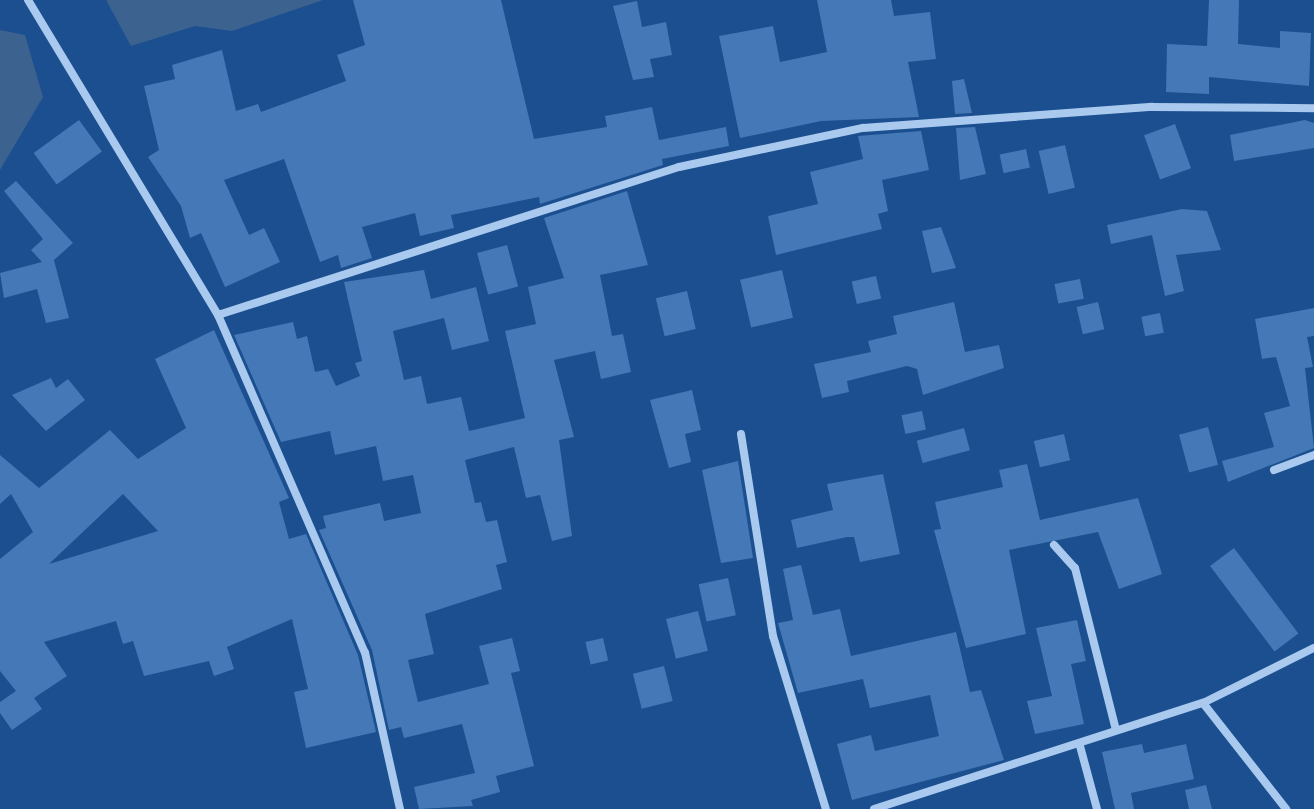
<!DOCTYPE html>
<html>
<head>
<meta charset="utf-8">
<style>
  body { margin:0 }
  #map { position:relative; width:1314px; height:809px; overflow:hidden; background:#1b4f8f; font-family:"Exo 2",sans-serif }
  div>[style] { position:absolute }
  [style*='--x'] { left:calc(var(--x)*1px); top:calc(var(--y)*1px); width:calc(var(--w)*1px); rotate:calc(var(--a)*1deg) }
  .water>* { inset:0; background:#3c6290 }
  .building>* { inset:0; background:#4478b7; transform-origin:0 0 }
  .minor>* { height:8px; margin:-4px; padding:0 4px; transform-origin:4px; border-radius:4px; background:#a9c9ee }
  span { translate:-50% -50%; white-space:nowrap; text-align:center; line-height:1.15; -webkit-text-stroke:7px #1b4f8f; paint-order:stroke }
</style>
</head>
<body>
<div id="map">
  <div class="water">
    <div style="clip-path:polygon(106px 0,323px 0,232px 31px,195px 26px,131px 46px)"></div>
    <div style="clip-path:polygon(0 30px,25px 35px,43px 97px,0 170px)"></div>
  </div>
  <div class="building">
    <div style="clip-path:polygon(353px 0,501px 0,534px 139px,607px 127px,605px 116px,652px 107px,659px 140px,726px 127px,729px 146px,662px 159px,663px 165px,540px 204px,539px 197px,451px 215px,454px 228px,420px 236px,415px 213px,362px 227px,372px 258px,341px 268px,338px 255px,320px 262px,284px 159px,224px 180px,249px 235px,264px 228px,280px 262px,225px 287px,201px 233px,190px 238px,181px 206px,148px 157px,159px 150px,144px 86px,175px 79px,172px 65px,222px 50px,236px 111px,258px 104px,261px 112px,346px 81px,337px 55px,365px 45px)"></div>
    <div style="clip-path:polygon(817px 0,891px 0,894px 16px,930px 12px,936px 59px,908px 62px,919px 117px,821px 121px,740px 138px,719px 36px,773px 26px,780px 62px,827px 52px)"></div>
    <div style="clip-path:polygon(1209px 0,1239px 0,1238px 44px,1280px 48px,1280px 31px,1311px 33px,1309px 86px,1209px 77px,1209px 94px,1166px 92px,1167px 44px,1207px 46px)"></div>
    <div style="clip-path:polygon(637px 1px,642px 27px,666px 22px,672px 55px,650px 59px,654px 77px,633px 80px,613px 6px)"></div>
    <div style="clip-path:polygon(964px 79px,972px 113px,955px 114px,952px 81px)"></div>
    <div style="left:79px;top:120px;width:39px;height:56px;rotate:54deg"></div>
    <div style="clip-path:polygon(1305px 120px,1314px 123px,1314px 148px,1234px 161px,1230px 135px)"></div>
    <div style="left:1175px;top:124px;width:47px;height:33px;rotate:70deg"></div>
    <div style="clip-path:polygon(975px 127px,986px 174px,960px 180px,956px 128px)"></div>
    <div style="clip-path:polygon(921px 131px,929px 170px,882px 180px,888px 211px,878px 214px,882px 229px,776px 255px,768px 216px,818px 204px,810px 172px,863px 159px,858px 136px)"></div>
    <div style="left:1065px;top:145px;width:44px;height:27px;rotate:77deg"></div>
    <div style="left:1026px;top:149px;width:19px;height:27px;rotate:78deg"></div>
    <div style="clip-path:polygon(16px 181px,73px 243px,54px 260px,69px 318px,46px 323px,37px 289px,4px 298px,0 273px,42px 262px,31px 250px,43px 239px,4px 191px)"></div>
    <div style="clip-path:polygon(627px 191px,648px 265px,600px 275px,612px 336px,623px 334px,631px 372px,601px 379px,595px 351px,554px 360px,574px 437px,559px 440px,572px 536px,552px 541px,540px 495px,526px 498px,514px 447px,465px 460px,475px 503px,481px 502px,486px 522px,497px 520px,507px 562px,496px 565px,502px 589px,425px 614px,434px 654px,408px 660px,418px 702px,489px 684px,479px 646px,512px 638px,520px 671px,511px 673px,534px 766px,496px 776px,500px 792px,471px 800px,473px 806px,419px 809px,414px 787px,475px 773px,462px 724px,404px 738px,401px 727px,389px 730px,372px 650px,319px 530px,326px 528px,323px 516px,380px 503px,384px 521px,421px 513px,413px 475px,383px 481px,376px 446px,335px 455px,330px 431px,281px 442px,234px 335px,293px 322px,297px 339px,307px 336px,315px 372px,328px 369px,336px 386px,360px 376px,355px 363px,362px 361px,344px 282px,424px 270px,431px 299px,476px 287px,489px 341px,452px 350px,444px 318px,393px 331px,404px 380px,421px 376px,427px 404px,461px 397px,469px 431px,525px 418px,505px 331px,536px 324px,528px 287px,564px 278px,544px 218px)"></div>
    <div style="clip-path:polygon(1182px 209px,1207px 211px,1221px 250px,1176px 255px,1184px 291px,1165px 296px,1152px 235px,1111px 244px,1107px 225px)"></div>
    <div style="clip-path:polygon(941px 227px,956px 268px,932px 273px,922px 231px)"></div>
    <div style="left:507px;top:245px;width:43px;height:31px;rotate:75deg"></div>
    <div style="left:782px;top:270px;width:49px;height:43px;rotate:77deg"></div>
    <div style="left:876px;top:276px;width:23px;height:25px;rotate:77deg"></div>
    <div style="left:1080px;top:279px;width:20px;height:26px;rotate:79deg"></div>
    <div style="left:687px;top:291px;width:39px;height:32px;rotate:77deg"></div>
    <div style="clip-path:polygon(954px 302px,965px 352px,999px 345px,1004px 368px,923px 395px,917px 369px,907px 366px,847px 381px,849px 392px,822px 398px,814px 364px,871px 352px,868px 341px,897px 334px,893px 316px)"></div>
    <div style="left:1098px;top:302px;width:28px;height:22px;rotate:77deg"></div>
    <div style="clip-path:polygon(1314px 308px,1314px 336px,1307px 337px,1313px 367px,1305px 368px,1314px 448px,1228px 482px,1222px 461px,1274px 447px,1264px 413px,1290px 406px,1276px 357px,1262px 359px,1255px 319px)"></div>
    <div style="left:1160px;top:313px;width:20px;height:19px;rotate:79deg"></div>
    <div style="clip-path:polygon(evenodd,214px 330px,289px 498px,279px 502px,289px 539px,306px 534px,358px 655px,376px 732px,306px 748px,294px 692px,308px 689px,292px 619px,227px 647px,234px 669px,214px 676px,209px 661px,144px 676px,133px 641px,123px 644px,116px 621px,44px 642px,67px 676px,34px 698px,42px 709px,12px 730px,0 713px,0 702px,16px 691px,0 671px,0 559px,33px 532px,11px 494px,0 504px,0 455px,39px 488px,110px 430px,138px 459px,186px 428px,155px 359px,214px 330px,123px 494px,158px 531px,49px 564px,123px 494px)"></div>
    <div style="clip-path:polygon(51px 378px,56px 388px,68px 379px,85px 400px,46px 431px,12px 395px)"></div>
    <div style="clip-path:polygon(692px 390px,701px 430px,685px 434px,691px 462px,669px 468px,650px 400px)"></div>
    <div style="left:922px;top:411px;width:19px;height:21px;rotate:78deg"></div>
    <div style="left:1208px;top:427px;width:39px;height:30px;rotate:75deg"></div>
    <div style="left:964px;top:428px;width:23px;height:49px;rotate:75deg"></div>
    <div style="left:1064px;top:434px;width:27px;height:31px;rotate:77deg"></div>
    <div style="clip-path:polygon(738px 461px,753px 558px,721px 563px,702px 470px)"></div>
    <div style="clip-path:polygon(1027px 464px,1040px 520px,1138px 498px,1162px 574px,1119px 589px,1098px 532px,1009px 550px,1026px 634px,966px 648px,934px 530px,941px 529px,935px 502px,1003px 487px,999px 470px)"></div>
    <div style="clip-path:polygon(883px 474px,900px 554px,860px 562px,854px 537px,847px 537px,797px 548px,791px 520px,833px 510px,827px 484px)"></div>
    <div style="left:1234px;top:548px;width:107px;height:30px;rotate:53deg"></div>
    <div style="clip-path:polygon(801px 565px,813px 615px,840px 609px,851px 656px,956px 632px,970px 692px,981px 690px,1004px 760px,852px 800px,837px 744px,871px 735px,875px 751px,939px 736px,930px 695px,870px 708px,863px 679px,798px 693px,778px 623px,793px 620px,783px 569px)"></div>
    <div style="left:728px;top:578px;width:38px;height:30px;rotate:78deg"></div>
    <div style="left:698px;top:611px;width:41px;height:33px;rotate:76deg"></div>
    <div style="clip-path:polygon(1077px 620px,1086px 661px,1071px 664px,1084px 724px,1035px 734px,1027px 701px,1052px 696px,1036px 628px)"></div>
    <div style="left:603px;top:638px;width:23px;height:18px;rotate:77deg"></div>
    <div style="left:664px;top:666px;width:36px;height:32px;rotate:76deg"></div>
    <div style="clip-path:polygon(1142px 744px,1144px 753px,1186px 744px,1194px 779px,1131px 793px,1134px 809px,1115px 809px,1102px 752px)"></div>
    <div style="clip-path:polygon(1206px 785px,1212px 809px,1189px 809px,1185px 790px)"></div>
  </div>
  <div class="minor">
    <div style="--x:28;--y:0;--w:368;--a:58.9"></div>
    <div style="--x:741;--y:434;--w:205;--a:81"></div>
    <div style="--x:773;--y:636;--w:181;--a:73"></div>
    <div style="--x:1274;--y:470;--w:43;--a:-20.6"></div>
    <div style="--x:1054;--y:545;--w:31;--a:48"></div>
    <div style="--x:1075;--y:568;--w:167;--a:75.8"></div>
    <div style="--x:1203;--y:703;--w:135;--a:51.9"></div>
    <div style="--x:1080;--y:746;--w:65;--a:74.9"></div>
    <div style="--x:400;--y:809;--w:160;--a:-102.6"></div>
    <div style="--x:365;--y:653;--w:369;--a:-113.5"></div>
    <div style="--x:218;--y:315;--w:484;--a:-17.8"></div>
    <div style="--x:679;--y:167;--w:188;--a:-12"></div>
    <div style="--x:863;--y:128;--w:290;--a:-4.2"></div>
    <div style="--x:1152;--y:107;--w:162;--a:0.4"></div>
    <div style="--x:874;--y:809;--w:346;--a:-17.9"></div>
    <div style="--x:1203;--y:703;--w:124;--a:-26.4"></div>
  </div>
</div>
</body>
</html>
